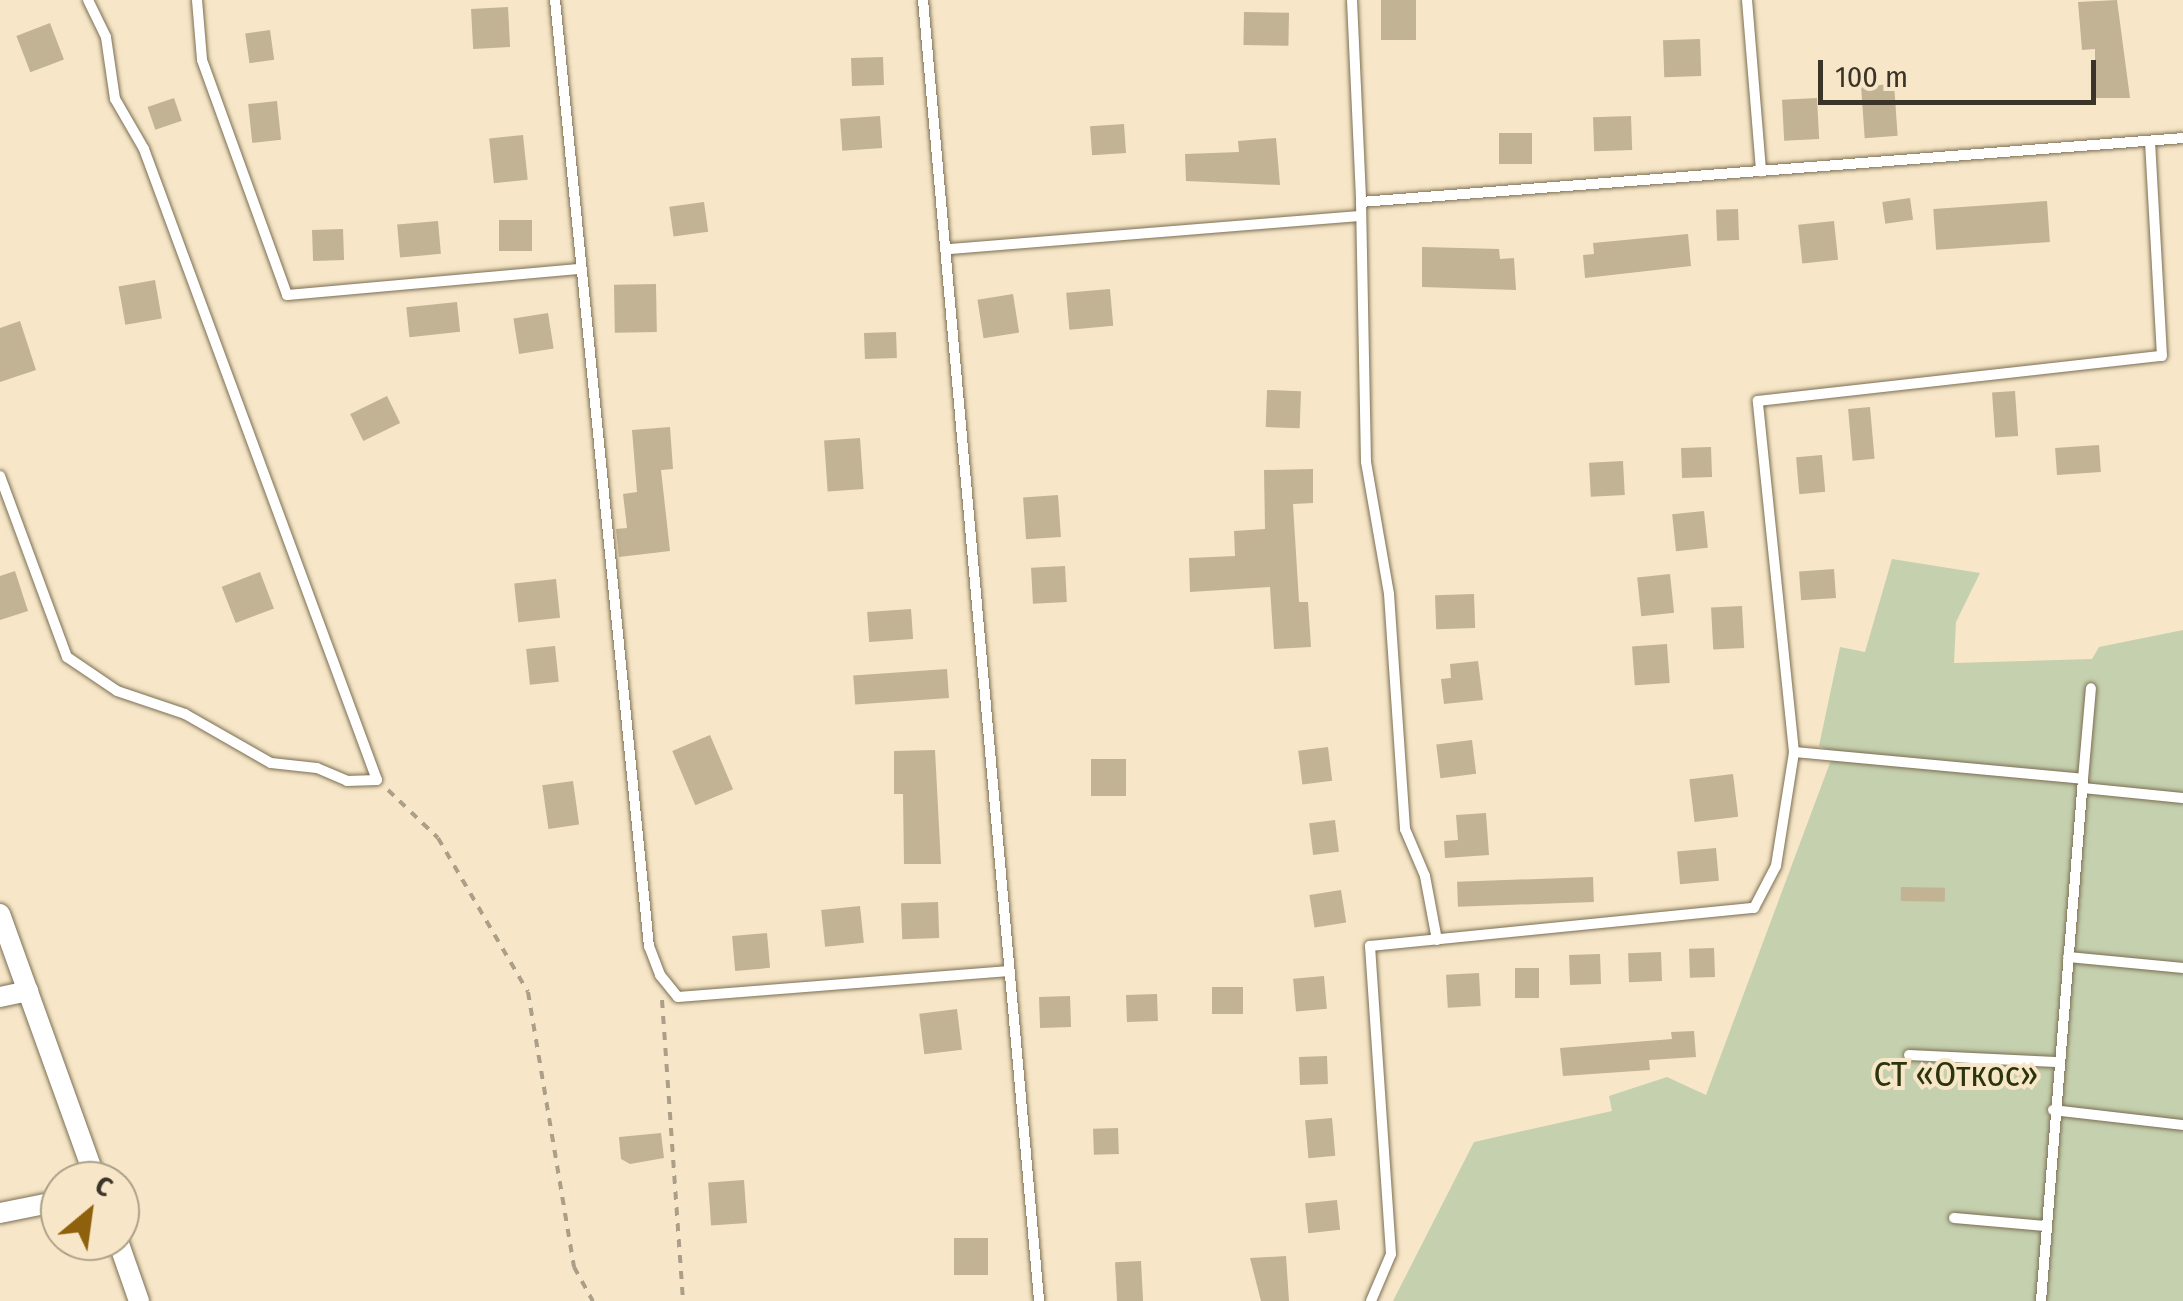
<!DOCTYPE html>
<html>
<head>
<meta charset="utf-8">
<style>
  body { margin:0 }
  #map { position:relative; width:2183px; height:1301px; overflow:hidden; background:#f7e7c8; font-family:"Fira Sans Condensed",sans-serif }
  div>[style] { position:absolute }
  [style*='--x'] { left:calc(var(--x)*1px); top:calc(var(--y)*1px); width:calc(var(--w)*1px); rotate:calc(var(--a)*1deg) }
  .green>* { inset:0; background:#c4d0ae }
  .building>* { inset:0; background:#c2b395; transform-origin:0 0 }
  .path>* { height:4px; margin-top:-2px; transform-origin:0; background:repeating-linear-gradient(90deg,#ab9f88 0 8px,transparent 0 16px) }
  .roads { filter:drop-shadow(0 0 2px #7c6e53) drop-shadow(0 0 2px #7c6e53) }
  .lane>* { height:10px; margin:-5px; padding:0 5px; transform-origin:5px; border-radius:5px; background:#fff }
  .street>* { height:20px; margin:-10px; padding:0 10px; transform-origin:10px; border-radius:10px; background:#fff }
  span { translate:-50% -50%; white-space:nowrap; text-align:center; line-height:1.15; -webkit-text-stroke:8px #f7e7c8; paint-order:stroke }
  .park-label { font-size:35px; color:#2a350d }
  .north { position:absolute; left:40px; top:1161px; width:100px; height:100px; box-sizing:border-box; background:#f7e7c8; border:2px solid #aca088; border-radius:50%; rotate:29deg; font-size:28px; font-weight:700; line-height:40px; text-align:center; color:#3b3529 }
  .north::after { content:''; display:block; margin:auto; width:35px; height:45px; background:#90610c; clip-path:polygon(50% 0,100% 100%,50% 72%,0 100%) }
  .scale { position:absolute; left:1818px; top:60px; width:278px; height:45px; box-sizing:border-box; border:5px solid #3b3529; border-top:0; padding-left:12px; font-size:30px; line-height:35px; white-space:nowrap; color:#3b3529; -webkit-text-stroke:8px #f7e7c8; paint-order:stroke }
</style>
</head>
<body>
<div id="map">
  <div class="green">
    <div style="clip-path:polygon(1892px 559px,1980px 573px,1956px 622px,1954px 663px,2092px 659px,2099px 647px,2183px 630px,2183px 1301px,1393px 1301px,1474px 1142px,1612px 1111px,1609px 1096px,1667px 1077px,1706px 1095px,1834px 752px,1819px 746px,1840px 647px,1865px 652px)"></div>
  </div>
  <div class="building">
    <div style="left:1381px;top:0;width:35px;height:40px"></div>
    <div style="clip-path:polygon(2117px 0,2130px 98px,2095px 98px,2095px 49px,2082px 50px,2078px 2px)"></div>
    <div style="left:508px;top:7px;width:40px;height:37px;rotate:87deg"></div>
    <div style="left:1244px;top:12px;width:45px;height:33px;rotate:1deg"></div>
    <div style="left:50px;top:23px;width:39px;height:36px;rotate:69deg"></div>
    <div style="left:270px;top:30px;width:30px;height:25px;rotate:82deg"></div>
    <div style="left:1700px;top:39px;width:37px;height:37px;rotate:88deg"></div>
    <div style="left:883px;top:57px;width:28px;height:32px;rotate:88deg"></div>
    <div style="left:1894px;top:84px;width:52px;height:33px;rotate:86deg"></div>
    <div style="left:174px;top:98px;width:24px;height:28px;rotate:71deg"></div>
    <div style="left:1817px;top:98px;width:41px;height:35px;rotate:87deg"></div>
    <div style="left:277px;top:101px;width:39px;height:29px;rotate:84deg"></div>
    <div style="left:880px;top:116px;width:32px;height:40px;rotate:86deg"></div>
    <div style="left:1631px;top:116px;width:34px;height:38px;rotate:88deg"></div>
    <div style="left:1124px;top:124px;width:29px;height:34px;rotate:86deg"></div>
    <div style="left:1532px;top:133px;width:31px;height:33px;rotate:90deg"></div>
    <div style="left:523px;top:135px;width:45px;height:34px;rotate:84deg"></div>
    <div style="clip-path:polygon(1276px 138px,1280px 185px,1186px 181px,1185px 154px,1239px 152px,1238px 141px)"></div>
    <div style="left:1910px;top:198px;width:22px;height:28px;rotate:82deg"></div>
    <div style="left:2047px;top:201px;width:41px;height:114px;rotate:86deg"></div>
    <div style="left:704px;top:202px;width:30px;height:35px;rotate:82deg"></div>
    <div style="left:1738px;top:209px;width:31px;height:22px;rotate:88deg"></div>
    <div style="left:499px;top:220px;width:33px;height:31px"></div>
    <div style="left:438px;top:221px;width:33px;height:41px;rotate:85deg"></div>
    <div style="left:1834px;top:221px;width:39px;height:36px;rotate:84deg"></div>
    <div style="left:343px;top:229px;width:31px;height:31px;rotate:88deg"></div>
    <div style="clip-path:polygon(1688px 234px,1691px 266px,1585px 278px,1583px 255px,1594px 254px,1593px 243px)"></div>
    <div style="clip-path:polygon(1422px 247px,1499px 249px,1500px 259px,1514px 258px,1516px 290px,1422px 287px)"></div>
    <div style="left:155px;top:280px;width:39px;height:37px;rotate:80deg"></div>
    <div style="left:656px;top:284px;width:48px;height:42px;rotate:89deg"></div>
    <div style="left:1110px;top:289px;width:37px;height:44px;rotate:85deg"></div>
    <div style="left:1013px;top:294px;width:39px;height:36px;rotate:81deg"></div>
    <div style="left:457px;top:302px;width:30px;height:51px;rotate:84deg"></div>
    <div style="left:548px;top:313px;width:36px;height:35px;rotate:81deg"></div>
    <div style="clip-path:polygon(20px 321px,36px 370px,0 382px,0 328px)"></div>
    <div style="left:896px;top:332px;width:26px;height:32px;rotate:88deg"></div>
    <div style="left:1267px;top:390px;width:34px;height:37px;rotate:2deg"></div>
    <div style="left:2015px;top:391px;width:45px;height:23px;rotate:86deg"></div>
    <div style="left:387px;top:396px;width:30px;height:41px;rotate:64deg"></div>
    <div style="left:1870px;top:407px;width:52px;height:22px;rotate:85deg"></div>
    <div style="clip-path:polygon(670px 427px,673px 469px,661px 470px,670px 551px,619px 557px,616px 529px,627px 528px,623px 494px,637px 492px,632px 430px)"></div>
    <div style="left:860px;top:438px;width:51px;height:36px;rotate:86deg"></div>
    <div style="left:2099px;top:445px;width:27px;height:44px;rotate:86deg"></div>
    <div style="left:1711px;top:447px;width:30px;height:30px;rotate:88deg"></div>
    <div style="left:1822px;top:455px;width:37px;height:26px;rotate:85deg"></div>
    <div style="left:1623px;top:461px;width:34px;height:34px;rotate:87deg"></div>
    <div style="clip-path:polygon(1313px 469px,1313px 503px,1293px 504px,1299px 602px,1308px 602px,1311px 647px,1274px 649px,1270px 587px,1190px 592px,1189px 558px,1235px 556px,1234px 531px,1265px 529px,1264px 470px)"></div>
    <div style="left:1058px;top:495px;width:42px;height:35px;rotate:86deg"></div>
    <div style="left:1704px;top:511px;width:37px;height:32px;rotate:84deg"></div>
    <div style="left:1065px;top:566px;width:36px;height:34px;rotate:87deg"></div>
    <div style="left:1834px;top:569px;width:29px;height:35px;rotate:86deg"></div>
    <div style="clip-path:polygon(15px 571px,28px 611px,0 620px,0 576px)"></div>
    <div style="left:260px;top:572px;width:39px;height:41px;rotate:69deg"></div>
    <div style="left:1670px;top:574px;width:39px;height:33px;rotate:84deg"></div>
    <div style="left:556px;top:579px;width:39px;height:42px;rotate:84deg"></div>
    <div style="left:1474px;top:594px;width:34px;height:39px;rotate:88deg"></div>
    <div style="left:1742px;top:606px;width:42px;height:31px;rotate:87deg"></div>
    <div style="left:911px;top:609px;width:30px;height:44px;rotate:86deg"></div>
    <div style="left:1667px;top:644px;width:39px;height:35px;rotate:86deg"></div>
    <div style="left:555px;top:646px;width:36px;height:29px;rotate:84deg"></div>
    <div style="clip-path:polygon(1478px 661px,1483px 700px,1444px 704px,1441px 679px,1451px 678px,1450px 664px)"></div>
    <div style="left:947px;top:669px;width:29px;height:94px;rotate:86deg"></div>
    <div style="left:710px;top:735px;width:59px;height:41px;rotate:67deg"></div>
    <div style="left:1472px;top:740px;width:34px;height:36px;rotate:83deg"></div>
    <div style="left:1328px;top:747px;width:34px;height:30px;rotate:83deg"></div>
    <div style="clip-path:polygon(935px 750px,941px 864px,904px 864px,903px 794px,894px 794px,894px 751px)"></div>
    <div style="left:1091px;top:759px;width:35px;height:37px"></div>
    <div style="left:1733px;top:774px;width:43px;height:44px;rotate:83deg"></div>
    <div style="left:573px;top:781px;width:44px;height:31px;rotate:82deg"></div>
    <div style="clip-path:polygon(1486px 813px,1489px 855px,1445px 858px,1444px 841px,1458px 840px,1456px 815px)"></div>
    <div style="left:1335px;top:820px;width:32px;height:26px;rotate:83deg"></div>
    <div style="left:1716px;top:848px;width:33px;height:39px;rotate:85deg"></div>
    <div style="left:1593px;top:877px;width:25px;height:136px;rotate:88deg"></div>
    <div style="left:1901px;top:887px;width:44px;height:14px;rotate:1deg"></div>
    <div style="left:1341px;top:890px;width:33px;height:32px;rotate:81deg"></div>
    <div style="left:938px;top:902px;width:36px;height:37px;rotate:88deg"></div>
    <div style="left:860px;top:906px;width:37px;height:39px;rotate:84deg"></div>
    <div style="left:767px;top:933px;width:35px;height:35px;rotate:85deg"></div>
    <div style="left:1714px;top:948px;width:29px;height:25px;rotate:88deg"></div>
    <div style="left:1661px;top:952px;width:29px;height:33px;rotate:88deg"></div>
    <div style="left:1600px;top:954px;width:30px;height:31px;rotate:88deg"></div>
    <div style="left:1515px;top:968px;width:24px;height:30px"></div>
    <div style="left:1479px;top:973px;width:33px;height:33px;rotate:87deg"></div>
    <div style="left:1324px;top:976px;width:33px;height:31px;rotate:85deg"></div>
    <div style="left:1212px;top:987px;width:31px;height:27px"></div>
    <div style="left:1157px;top:994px;width:27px;height:31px;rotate:88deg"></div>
    <div style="left:1070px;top:996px;width:31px;height:31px;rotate:88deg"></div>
    <div style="left:957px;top:1009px;width:41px;height:38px;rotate:83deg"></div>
    <div style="clip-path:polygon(1694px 1031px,1696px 1057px,1649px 1060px,1650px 1070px,1563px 1076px,1560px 1048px,1672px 1039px,1671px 1032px)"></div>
    <div style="left:1327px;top:1056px;width:28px;height:28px;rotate:88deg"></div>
    <div style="left:1332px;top:1118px;width:38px;height:27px;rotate:85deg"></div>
    <div style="left:1118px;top:1128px;width:26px;height:25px;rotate:88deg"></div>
    <div style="clip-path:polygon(661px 1133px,664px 1158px,630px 1164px,621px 1159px,619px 1137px)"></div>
    <div style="left:744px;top:1180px;width:43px;height:36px;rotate:86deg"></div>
    <div style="left:1337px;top:1200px;width:30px;height:32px;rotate:84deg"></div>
    <div style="left:954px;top:1238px;width:34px;height:37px"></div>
    <div style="clip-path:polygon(1286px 1256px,1289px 1301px,1261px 1301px,1250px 1258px)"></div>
    <div style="left:1141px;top:1261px;width:40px;height:26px;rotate:87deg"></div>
  </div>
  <div class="path">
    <div style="--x:388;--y:790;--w:69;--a:43.8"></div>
    <div style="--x:438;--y:838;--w:178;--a:59.7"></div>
    <div style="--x:528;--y:992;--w:279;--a:80.5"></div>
    <div style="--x:574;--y:1267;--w:39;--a:61"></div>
    <div style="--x:662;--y:1000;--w:302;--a:86"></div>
  </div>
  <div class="roads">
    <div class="lane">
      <div style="--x:197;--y:0;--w:60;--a:85.2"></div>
      <div style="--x:202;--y:60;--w:250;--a:70.1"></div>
      <div style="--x:287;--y:295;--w:293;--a:-5.1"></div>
      <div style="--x:555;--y:0;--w:951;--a:84.33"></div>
      <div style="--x:649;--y:946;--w:31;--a:69"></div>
      <div style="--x:660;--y:975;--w:28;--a:51"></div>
      <div style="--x:678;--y:997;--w:329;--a:-4.5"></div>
      <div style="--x:923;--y:0;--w:1306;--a:84.9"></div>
      <div style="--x:1352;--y:0;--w:202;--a:87.4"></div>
      <div style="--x:1361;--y:202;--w:824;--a:-4.45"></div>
      <div style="--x:1747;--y:0;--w:172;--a:85.3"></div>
      <div style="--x:1361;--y:202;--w:260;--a:88.9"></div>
      <div style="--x:1366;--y:462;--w:134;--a:80.1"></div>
      <div style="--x:1389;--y:594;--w:236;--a:86.1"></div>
      <div style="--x:1405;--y:829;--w:51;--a:66.9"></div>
      <div style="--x:1425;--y:876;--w:65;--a:79.4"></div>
      <div style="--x:949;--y:249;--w:413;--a:-4.6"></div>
      <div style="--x:0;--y:476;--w:193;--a:69.7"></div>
      <div style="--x:67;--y:657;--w:60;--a:34.2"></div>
      <div style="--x:117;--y:691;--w:72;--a:18.7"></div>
      <div style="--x:185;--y:714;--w:99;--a:29.7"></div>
      <div style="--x:271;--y:763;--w:46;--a:6.2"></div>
      <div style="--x:317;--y:768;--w:33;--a:23"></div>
      <div style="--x:347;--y:781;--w:30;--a:-2"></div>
      <div style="--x:377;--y:780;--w:673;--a:-110.27"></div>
      <div style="--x:144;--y:149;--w:58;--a:-120.1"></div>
      <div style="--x:115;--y:99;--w:63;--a:-98.3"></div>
      <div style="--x:106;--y:37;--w:41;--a:-115.9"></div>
      <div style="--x:1794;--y:752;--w:353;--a:-95.9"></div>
      <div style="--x:1758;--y:401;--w:406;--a:-6.4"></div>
      <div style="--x:2162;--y:356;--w:215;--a:-93.2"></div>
      <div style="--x:2083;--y:779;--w:91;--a:-85"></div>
      <div style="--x:2083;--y:788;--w:100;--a:5.7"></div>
      <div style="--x:2068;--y:957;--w:116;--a:5.5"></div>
      <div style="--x:1909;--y:1055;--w:147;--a:2.7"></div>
      <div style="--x:2053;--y:1110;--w:131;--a:6.6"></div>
      <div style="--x:1954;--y:1218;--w:92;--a:5"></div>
      <div style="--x:1371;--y:1301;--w:51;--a:-66.9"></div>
      <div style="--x:1391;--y:1254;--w:309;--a:-93.9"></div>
      <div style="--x:1370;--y:946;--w:386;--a:-5.7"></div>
      <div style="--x:1754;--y:908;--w:47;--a:-62.4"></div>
      <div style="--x:1776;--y:866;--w:115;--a:-81"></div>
      <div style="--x:1794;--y:752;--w:290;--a:5.3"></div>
      <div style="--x:2083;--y:779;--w:524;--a:94.6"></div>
    </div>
    <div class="street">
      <div style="--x:0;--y:914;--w:284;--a:70.2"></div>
      <div style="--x:0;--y:997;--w:29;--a:-12"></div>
      <div style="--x:0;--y:1213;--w:61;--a:-11.3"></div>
      <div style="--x:118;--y:1241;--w:64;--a:70.7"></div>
    </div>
  </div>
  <div class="park-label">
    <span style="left:1956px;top:1074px">СТ «Откос»</span>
  </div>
  <div class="north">С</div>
  <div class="scale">100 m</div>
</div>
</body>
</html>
